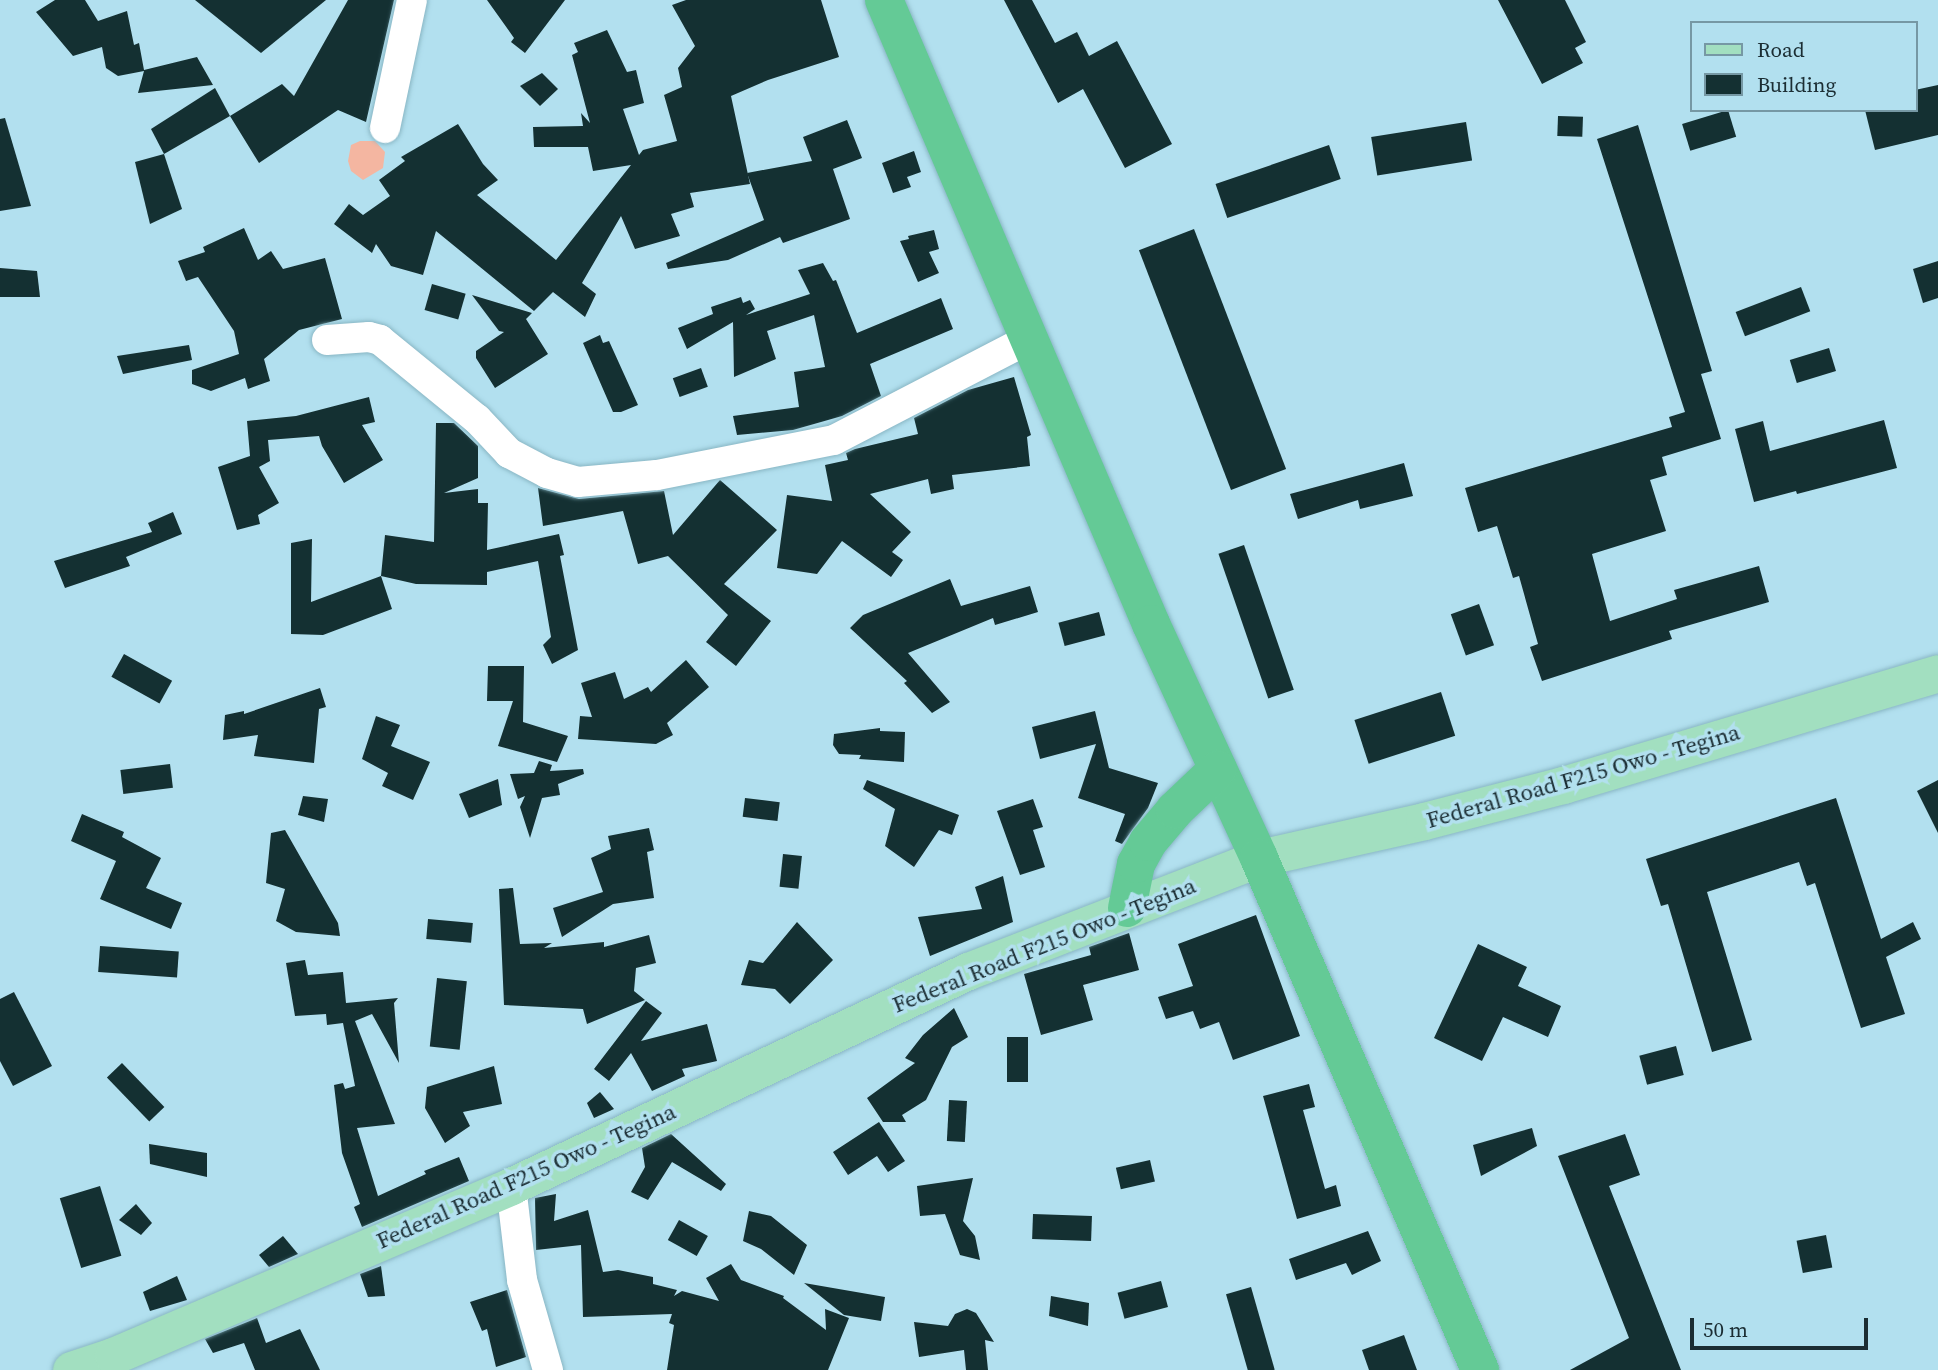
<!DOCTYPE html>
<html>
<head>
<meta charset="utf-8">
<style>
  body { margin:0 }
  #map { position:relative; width:1938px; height:1370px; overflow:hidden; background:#b2e0ef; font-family:"Source Serif 4",serif }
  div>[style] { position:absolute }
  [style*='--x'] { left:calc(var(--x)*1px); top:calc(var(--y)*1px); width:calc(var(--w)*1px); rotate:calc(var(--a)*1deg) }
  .green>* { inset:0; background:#f4b6a1 }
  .building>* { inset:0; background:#143032; transform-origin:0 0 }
  .roads { filter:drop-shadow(0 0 2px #89b6c4) drop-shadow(0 0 2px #89b6c4) }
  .minor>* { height:30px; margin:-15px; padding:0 15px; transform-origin:15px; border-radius:15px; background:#fff }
  .major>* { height:37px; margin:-18.5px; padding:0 18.5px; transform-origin:18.5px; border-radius:18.5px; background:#a2dfc0 }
  .highway>* { height:38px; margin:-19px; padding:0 19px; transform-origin:19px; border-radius:19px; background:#64ca96 }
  span { translate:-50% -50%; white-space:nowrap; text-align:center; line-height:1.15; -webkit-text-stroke:7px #b2e0ef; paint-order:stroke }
  .street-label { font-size:23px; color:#1b2d33 }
  .legend { position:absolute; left:1690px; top:21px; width:228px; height:91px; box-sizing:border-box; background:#b2e0ef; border:2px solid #7698a4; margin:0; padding:9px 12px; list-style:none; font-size:21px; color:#1b2d33 }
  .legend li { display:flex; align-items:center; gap:14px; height:35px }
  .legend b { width:35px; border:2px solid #7698a4 }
  .scale { position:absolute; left:1690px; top:1318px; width:178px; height:32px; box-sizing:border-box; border:4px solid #1b2d33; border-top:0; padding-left:9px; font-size:21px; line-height:24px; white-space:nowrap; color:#1b2d33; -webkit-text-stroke:5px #b2e0ef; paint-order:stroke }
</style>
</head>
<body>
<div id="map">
  <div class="green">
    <div style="clip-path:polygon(360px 141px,375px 141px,385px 152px,383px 168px,363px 180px,351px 171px,348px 161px,351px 145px)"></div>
  </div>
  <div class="building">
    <div style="clip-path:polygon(55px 0,85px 0,98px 21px,127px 11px,134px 45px,139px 43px,144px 70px,197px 57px,213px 85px,138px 93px,144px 71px,118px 76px,106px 68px,102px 47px,73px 56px,36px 12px)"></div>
    <div style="clip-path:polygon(195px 0,326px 0,261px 53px)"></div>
    <div style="clip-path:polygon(348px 0,394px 0,366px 122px,338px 110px,259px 163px,230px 116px,282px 84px,294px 96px)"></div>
    <div style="clip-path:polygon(487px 0,565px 0,525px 53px,511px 42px,514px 38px)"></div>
    <div style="clip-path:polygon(686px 0,821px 0,839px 57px,768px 80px,731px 96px,750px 184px,690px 193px,694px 207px,671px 214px,680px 236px,635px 249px,621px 216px,582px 283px,596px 294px,585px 317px,553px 292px,534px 311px,436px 231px,423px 275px,391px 266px,376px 244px,372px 253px,334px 224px,349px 204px,363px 215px,390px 196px,379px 180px,405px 161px,401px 157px,458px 124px,483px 164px,498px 180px,477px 195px,556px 260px,631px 165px,593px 171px,588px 147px,534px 147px,533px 127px,583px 126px,581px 113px,590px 123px,572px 55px,578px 52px,574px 43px,607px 30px,627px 72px,636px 70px,644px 103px,623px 109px,639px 155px,643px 150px,677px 141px,664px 95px,682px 87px,678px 68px,695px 46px,672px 5px)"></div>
    <div style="clip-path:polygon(1004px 0,1032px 0,1055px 43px,1077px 32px,1089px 56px,1117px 41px,1172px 144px,1125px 168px,1083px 89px,1058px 103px)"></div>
    <div style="clip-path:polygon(1498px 0,1565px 0,1586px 42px,1575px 48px,1583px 63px,1542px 84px)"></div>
    <div style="clip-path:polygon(542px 73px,558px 89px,540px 106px,520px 86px)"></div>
    <div style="clip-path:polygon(1938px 85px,1938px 135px,1875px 150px,1865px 110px,1915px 110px,1915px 90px)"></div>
    <div style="clip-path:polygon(215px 88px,230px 116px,164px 154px,151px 129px)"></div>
    <div style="left:1728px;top:110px;width:28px;height:48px;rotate:73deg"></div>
    <div style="left:1558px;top:116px;width:25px;height:20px;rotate:2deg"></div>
    <div style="clip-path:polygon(5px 118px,31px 206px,0 211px,0 119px)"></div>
    <div style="clip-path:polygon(847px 120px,862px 158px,833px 169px,850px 219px,783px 243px,780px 237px,728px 260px,668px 269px,666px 263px,764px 220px,747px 173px,812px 161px,803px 137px)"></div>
    <div style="left:1466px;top:122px;width:39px;height:96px;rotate:81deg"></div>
    <div style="clip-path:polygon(1638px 125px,1712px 371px,1701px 374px,1721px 439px,1662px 457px,1667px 475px,1650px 480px,1666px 531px,1592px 554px,1610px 621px,1677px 599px,1674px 590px,1759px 566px,1769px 602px,1669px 631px,1672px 639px,1542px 681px,1530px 647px,1538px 644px,1519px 576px,1513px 578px,1497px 526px,1478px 532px,1465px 488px,1672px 427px,1669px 417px,1685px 412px,1597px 139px)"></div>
    <div style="left:1329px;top:145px;width:36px;height:120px;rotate:71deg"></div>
    <div style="clip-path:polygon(914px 151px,921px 172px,907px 177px,911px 187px,893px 193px,882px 163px)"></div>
    <div style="clip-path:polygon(164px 154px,182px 209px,150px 224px,135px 162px)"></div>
    <div style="clip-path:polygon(244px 228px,258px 260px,271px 251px,283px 269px,325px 258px,342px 319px,299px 330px,264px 359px,270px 381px,248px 389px,245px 378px,211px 391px,192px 384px,192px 370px,239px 354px,234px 331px,198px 277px,186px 281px,178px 261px,205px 252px,203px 247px)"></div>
    <div style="left:1194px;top:229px;width:257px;height:59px;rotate:69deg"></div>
    <div style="clip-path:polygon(934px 230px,939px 249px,929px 252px,939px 273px,918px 282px,900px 241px,909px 239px,908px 236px)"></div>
    <div style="clip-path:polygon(1938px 261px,1938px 298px,1923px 303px,1913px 269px)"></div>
    <div style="clip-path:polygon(823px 263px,833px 281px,836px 280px,857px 333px,941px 298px,953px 329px,870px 364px,881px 396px,842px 416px,793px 430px,737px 435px,733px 416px,799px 407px,794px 372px,825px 367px,814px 315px,767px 331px,776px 359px,734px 377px,733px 322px,687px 349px,678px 328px,713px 314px,711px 307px,741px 297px,743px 303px,750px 300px,755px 309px,746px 315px,810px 294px,798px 270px)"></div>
    <div style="clip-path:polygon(0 268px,37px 271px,40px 297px,0 297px)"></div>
    <div style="left:432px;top:284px;width:35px;height:27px;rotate:16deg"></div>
    <div style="left:1801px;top:287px;width:26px;height:70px;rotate:69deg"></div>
    <div style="clip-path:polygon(472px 295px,532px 313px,526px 319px,548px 354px,495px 388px,476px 358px,476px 351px,504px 332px,499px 331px)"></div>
    <div style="clip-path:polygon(600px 335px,603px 343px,609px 341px,638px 405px,621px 412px,613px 412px,583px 343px)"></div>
    <div style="clip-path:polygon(189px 345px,192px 360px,123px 374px,117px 356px)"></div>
    <div style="left:1829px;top:348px;width:24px;height:41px;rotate:73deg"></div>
    <div style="left:701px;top:368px;width:20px;height:30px;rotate:70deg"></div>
    <div style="clip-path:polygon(1014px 377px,1031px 435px,1027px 437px,1030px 466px,952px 475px,954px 489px,931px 494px,928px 479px,870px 494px,911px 532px,892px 552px,903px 560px,891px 577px,842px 541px,817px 574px,777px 568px,787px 495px,832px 501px,825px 465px,848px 460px,846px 453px,855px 449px,918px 434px,914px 418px,968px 390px)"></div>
    <div style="clip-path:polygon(369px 397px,375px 422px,362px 425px,383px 460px,344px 483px,322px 446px,319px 436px,268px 440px,270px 461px,259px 467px,279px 503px,258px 515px,260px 524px,237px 530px,218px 467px,250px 456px,247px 421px,296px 416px)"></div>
    <div style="clip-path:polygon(1884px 420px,1897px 468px,1797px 494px,1796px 491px,1754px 502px,1735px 429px,1763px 421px,1770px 451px)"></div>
    <div style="clip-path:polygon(436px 423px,454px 423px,478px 446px,478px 478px,444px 493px,478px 489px,478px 503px,488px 503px,487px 550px,559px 534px,564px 555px,560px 556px,578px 650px,552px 664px,543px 645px,551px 637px,538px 561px,487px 572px,487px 585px,416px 584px,381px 576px,385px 535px,434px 542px)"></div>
    <div style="clip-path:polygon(1404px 463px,1413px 496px,1360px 509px,1358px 500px,1298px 519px,1290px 494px)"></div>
    <div style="clip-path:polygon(720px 480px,777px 530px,724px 584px,771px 621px,736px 666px,706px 642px,728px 615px,668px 556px,638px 564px,623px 511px,543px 526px,538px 488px,579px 499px,664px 491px,673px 535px)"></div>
    <div style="clip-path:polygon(173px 512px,182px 534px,126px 557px,130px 566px,65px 588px,54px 561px,152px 532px,148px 523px)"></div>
    <div style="clip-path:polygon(312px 539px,311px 602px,381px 576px,392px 609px,323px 635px,291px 634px,291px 543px)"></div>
    <div style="left:1244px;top:545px;width:153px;height:27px;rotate:71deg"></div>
    <div style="clip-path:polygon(950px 579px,961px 606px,1030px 586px,1038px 612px,995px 625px,993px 618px,908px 653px,950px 702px,932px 713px,904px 683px,907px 681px,850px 628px,863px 615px)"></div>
    <div style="left:1479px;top:604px;width:44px;height:30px;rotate:70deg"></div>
    <div style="left:1099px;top:612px;width:24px;height:42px;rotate:75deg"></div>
    <div style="left:124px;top:654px;width:55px;height:26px;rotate:29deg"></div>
    <div style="clip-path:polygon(686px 660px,709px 687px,667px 723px,673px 735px,656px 744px,578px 739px,580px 716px,592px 717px,581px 683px,615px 672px,624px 699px,648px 687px,651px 692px)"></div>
    <div style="clip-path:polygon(488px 666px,524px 666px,523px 722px,568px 736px,557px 762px,498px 746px,513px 701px,487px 701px)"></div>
    <div style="clip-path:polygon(320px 688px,326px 707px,319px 709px,314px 763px,254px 756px,258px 735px,223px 740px,225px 715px,244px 711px,244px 714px)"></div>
    <div style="left:1441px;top:692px;width:46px;height:91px;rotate:72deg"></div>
    <div style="clip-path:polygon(1095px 711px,1109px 768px,1158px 783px,1148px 808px,1122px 844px,1115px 841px,1125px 814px,1078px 798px,1096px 744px,1040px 759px,1032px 727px)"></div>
    <div style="clip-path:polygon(376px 716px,400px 725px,391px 746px,430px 762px,413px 800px,382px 786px,388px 773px,362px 759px)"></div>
    <div style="clip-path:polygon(880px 728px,880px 731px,905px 732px,904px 762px,859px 759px,861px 755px,839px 754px,833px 745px,834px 734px)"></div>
    <div style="clip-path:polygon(539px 761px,552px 765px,550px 771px,583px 769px,584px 774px,558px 784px,560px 795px,542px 798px,530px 838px,520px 807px,525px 796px,518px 799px,510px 774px,534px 773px)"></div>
    <div style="left:170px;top:764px;width:24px;height:50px;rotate:83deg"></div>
    <div style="clip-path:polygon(498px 779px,502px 805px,469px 818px,459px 794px)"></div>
    <div style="clip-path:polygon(867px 780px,959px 815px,952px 835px,939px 830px,914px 867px,885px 846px,895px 809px,863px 789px)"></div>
    <div style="clip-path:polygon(1938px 780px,1938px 833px,1917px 791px)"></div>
    <div style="clip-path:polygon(303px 796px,328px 799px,324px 822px,298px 815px)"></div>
    <div style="left:745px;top:798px;width:35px;height:19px;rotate:7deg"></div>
    <div style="clip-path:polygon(1836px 798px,1881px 939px,1913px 922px,1921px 939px,1886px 957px,1905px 1014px,1861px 1028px,1815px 883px,1807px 886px,1799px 862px,1707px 892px,1752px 1040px,1712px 1052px,1668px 904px,1661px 906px,1646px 859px)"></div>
    <div style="clip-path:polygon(1033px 799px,1043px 827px,1033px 830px,1045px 867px,1020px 875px,997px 811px)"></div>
    <div style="clip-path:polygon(82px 814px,124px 832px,122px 837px,161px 858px,146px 888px,182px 903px,171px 929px,100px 899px,116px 861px,71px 841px)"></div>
    <div style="clip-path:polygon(649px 828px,654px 850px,647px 852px,654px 898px,613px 904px,562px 937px,553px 908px,603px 892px,591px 858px,611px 849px,608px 836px)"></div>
    <div style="clip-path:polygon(285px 830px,338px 923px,340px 936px,296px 932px,276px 921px,285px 889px,266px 883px,271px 833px)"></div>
    <div style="left:783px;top:854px;width:19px;height:33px;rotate:6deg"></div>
    <div style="clip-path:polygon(1003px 876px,1013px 922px,930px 956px,918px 917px,982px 909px,975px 887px)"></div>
    <div style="clip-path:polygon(513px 888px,520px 944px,552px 943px,544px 948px,604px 942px,604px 947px,649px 935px,656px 963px,636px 968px,634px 991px,645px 1000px,587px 1024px,583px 1009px,504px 1005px,499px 889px)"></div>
    <div style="clip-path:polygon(1256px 915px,1300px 1036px,1233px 1060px,1219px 1022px,1200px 1029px,1193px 1011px,1166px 1019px,1158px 997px,1193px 986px,1178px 944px)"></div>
    <div style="left:428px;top:919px;width:45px;height:20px;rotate:5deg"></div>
    <div style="clip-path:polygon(797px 922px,833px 960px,790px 1004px,775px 989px,741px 985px,749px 960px,763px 963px)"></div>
    <div style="clip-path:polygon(1129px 933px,1139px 970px,1083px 985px,1093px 1020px,1041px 1035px,1024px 974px,1091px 955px,1089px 947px)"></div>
    <div style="clip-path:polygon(1478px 944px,1527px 967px,1518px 986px,1561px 1006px,1548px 1037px,1503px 1017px,1482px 1061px,1434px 1038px)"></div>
    <div style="left:100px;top:946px;width:79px;height:26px;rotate:4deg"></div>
    <div style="clip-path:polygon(305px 960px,308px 975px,343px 972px,346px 1003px,398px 998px,394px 1003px,399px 1063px,372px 1014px,355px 1021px,395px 1124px,357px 1128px,378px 1196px,426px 1174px,424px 1171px,459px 1157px,469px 1181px,362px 1227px,354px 1207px,360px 1204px,342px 1153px,334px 1085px,343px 1083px,345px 1089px,355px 1086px,343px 1023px,327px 1025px,326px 1014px,295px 1016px,286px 963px)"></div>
    <div style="left:437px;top:978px;width:30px;height:69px;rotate:6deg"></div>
    <div style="clip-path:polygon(14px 992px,52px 1066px,13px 1086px,0 1061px,0 999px)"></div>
    <div style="clip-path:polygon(646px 1001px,662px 1013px,641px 1041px,707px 1024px,717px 1061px,682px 1069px,685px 1076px,652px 1091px,631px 1053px,609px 1081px,594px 1069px)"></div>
    <div style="clip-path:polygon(954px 1008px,968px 1037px,952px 1047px,926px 1100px,902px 1115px,906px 1122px,883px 1122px,867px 1098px,915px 1063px,905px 1058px,923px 1035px)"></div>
    <div style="left:1007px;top:1037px;width:21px;height:45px"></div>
    <div style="left:1676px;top:1046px;width:30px;height:38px;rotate:75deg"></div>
    <div style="left:122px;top:1063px;width:61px;height:21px;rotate:46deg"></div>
    <div style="clip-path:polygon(494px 1066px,502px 1104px,463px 1112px,470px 1126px,445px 1143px,425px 1108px,427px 1087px)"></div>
    <div style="clip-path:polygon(1309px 1084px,1315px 1107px,1303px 1110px,1325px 1189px,1336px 1185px,1341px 1206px,1297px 1219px,1263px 1096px)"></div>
    <div style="clip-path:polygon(600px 1092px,614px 1109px,594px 1118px,587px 1103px)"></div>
    <div style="left:967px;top:1101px;width:41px;height:18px;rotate:93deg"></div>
    <div style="clip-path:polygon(879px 1122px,905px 1161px,888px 1172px,877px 1156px,848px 1175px,833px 1152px)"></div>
    <div style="clip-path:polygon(1532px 1128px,1537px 1146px,1481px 1176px,1473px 1145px)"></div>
    <div style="clip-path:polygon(671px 1134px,726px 1184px,721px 1191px,672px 1162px,648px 1200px,631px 1192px,645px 1167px,642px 1148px)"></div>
    <div style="clip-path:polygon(1625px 1134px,1640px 1175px,1609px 1186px,1681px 1370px,1570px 1370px,1629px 1338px,1558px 1156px)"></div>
    <div style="clip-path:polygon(149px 1144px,207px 1153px,207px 1177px,150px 1164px)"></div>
    <div style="left:1150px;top:1160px;width:22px;height:35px;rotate:77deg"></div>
    <div style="clip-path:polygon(973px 1178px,963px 1221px,975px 1236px,980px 1260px,960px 1255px,945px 1214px,920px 1216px,917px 1186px)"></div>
    <div style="left:100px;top:1186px;width:73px;height:42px;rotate:73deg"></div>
    <div style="clip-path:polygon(556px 1194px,554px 1221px,588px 1210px,603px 1272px,618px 1270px,653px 1277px,653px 1284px,677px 1290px,674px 1296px,682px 1291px,719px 1301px,706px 1278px,731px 1264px,741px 1280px,784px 1296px,783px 1298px,826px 1330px,825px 1309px,849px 1318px,828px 1370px,667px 1370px,674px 1325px,669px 1323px,672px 1314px,583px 1317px,581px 1245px,536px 1250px,535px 1198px)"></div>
    <div style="clip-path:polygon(136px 1204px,152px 1223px,141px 1235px,119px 1220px)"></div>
    <div style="clip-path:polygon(749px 1211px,771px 1216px,807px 1245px,794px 1275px,761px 1249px,743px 1241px)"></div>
    <div style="left:1033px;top:1214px;width:59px;height:25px;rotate:2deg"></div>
    <div style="left:679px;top:1220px;width:33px;height:23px;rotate:29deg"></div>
    <div style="clip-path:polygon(1368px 1231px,1381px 1261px,1352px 1275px,1346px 1263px,1296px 1280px,1289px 1259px)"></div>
    <div style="left:1826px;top:1235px;width:33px;height:30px;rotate:79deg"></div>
    <div style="clip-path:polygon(283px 1236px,298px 1254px,269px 1267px,259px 1255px)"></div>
    <div style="clip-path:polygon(381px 1266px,385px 1296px,368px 1297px,360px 1274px)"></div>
    <div style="clip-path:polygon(177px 1276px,187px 1300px,150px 1311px,143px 1292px)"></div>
    <div style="left:1161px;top:1281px;width:27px;height:45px;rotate:75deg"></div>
    <div style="clip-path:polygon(804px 1283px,885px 1297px,881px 1321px,844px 1315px)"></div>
    <div style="left:1251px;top:1287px;width:86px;height:26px;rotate:74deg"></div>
    <div style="clip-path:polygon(507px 1290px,526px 1357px,496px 1367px,487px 1329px,482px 1331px,470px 1302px)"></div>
    <div style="clip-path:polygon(1051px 1296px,1089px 1303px,1088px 1326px,1049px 1316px)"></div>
    <div style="clip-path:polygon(967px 1309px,976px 1313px,994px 1342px,985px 1340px,988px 1370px,966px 1370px,964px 1350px,919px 1357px,914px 1322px,948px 1326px,955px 1314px)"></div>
    <div style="clip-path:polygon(257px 1318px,266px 1343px,300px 1329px,320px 1370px,255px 1370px,244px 1343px,213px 1353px,205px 1339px)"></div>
    <div style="clip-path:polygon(1404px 1335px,1417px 1370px,1369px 1370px,1362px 1350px)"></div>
  </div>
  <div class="roads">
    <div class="minor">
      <div style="--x:385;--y:128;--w:131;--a:-78.1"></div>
      <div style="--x:327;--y:340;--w:42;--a:-4.1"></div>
      <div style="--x:369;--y:337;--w:11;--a:15"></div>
      <div style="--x:380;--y:340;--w:125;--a:39.2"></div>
      <div style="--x:477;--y:419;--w:47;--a:46.7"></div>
      <div style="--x:509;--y:453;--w:43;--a:27.8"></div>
      <div style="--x:547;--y:473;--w:32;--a:16"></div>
      <div style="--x:578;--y:482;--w:79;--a:-5.1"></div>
      <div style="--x:657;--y:475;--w:180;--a:-11.2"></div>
      <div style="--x:834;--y:440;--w:220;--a:-27.4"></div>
      <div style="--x:511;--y:1186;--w:95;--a:83.3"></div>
      <div style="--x:522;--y:1280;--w:94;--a:73.9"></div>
    </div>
    <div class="major">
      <div style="--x:71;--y:1370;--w:44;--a:-18.4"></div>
      <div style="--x:113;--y:1356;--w:433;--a:-23.1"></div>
      <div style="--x:511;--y:1186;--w:505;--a:-25.2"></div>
      <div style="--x:968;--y:971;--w:312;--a:-21.2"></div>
      <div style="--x:1259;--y:858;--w:169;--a:-12.6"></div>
      <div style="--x:1424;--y:821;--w:144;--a:-14.5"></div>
      <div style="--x:1563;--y:785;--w:391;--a:-16.6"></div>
    </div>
    <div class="highway">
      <div style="--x:884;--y:0;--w:679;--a:66.83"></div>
      <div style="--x:1151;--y:624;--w:258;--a:65.2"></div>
      <div style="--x:1259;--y:858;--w:558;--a:66.65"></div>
      <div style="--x:1127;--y:908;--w:45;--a:-78.4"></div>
      <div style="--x:1136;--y:864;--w:25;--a:-61"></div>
      <div style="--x:1148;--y:842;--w:42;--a:-49.8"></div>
      <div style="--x:1175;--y:810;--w:59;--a:-43.6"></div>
    </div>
  </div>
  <div class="street-label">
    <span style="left:1583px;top:776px;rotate:-16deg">Federal Road F215 Owo - Tegina</span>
    <span style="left:1044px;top:945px;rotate:-22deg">Federal Road F215 Owo - Tegina</span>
    <span style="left:526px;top:1176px;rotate:-24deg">Federal Road F215 Owo - Tegina</span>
  </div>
  <ul class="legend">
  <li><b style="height:9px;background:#a2dfc0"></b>Road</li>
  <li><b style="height:19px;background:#143032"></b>Building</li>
  </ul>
  <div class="scale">50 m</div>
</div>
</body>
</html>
